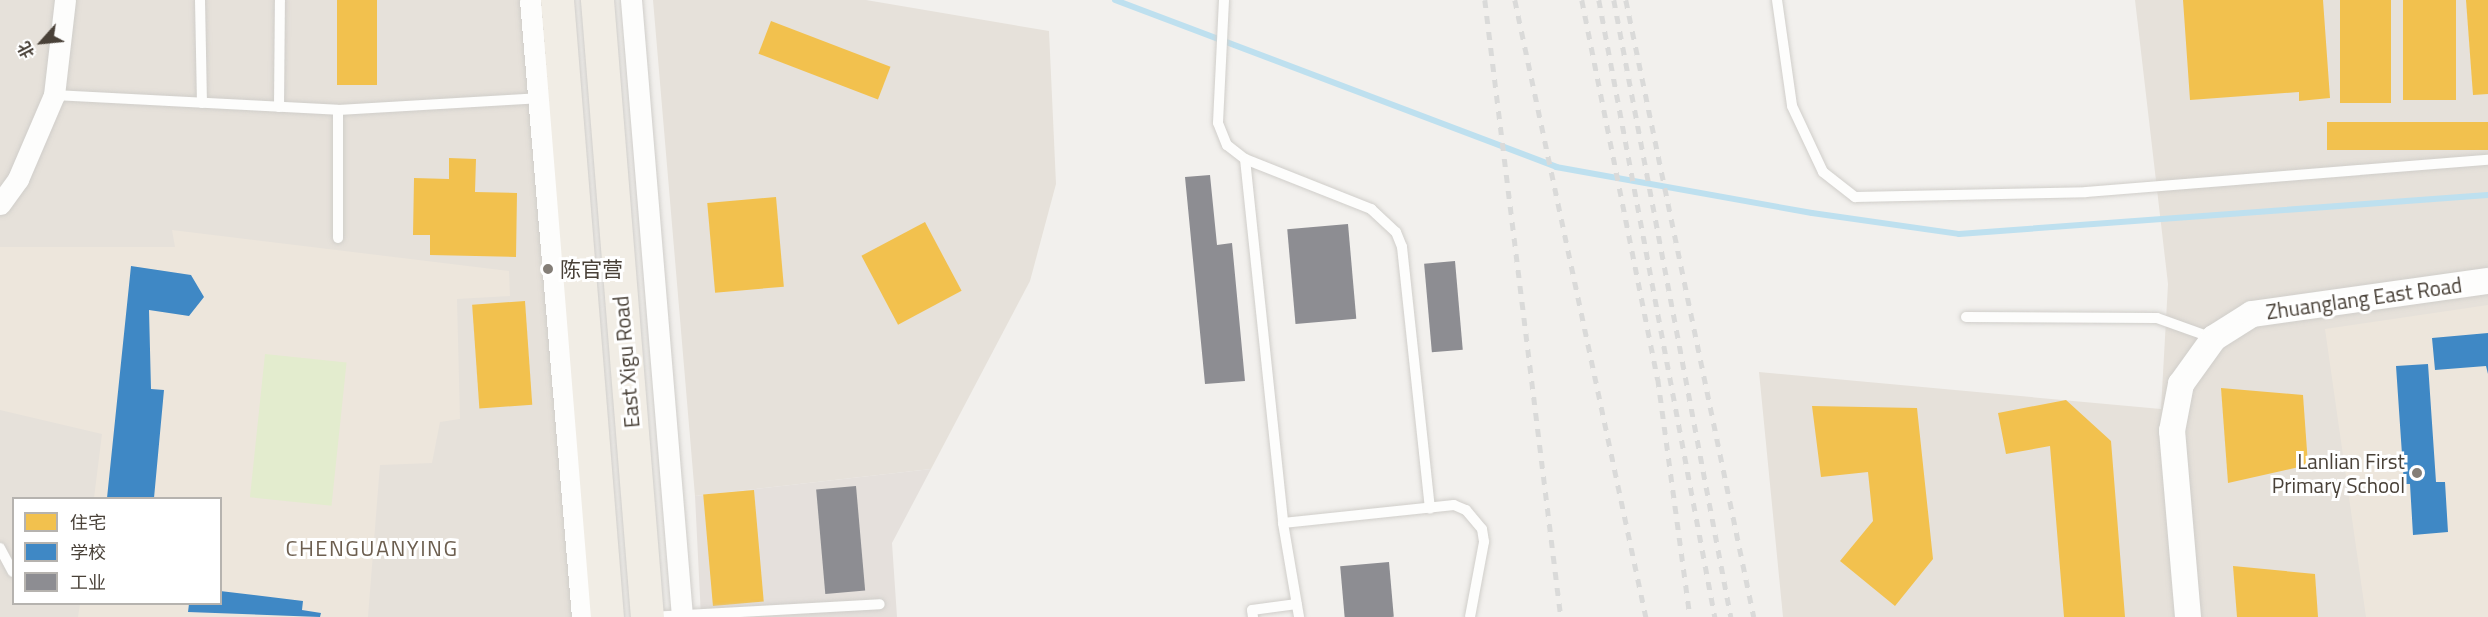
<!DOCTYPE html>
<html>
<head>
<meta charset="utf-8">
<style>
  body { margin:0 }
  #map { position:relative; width:2488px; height:617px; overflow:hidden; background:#f2f0ed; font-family:"Titillium Web","Noto Sans SC",sans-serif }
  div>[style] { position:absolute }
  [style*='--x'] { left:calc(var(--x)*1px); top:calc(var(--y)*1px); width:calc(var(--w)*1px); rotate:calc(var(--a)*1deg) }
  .residential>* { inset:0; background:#e6e1da }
  .industrial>* { inset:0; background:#e5e0dc }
  .education>* { inset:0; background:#ede6dc }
  .green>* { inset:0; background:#e3ecce; transform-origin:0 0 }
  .homes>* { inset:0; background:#f2c14e; transform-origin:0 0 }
  .schools>* { inset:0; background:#3f88c5 }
  .industry>* { inset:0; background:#8d8d92; transform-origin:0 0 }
  .stream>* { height:6px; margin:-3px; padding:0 3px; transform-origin:3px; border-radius:3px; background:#bee0ef }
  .roads { filter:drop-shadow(0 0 2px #d0ceca) drop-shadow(0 0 2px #d0ceca) }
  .service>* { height:10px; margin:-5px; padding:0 5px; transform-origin:5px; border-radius:5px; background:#fdfdfc }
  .minor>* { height:21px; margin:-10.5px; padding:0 10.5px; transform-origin:10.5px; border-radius:10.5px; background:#fdfdfc }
  .tertiary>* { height:26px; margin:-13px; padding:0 13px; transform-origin:13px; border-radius:13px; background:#fdfdfc }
  .primary>* { height:33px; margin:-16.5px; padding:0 16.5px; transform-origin:16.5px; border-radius:16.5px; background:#f1ede5 }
  .rail>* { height:4.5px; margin-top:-2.25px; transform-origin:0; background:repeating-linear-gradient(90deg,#dadad9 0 8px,transparent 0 16px) }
  .dots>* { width:16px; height:16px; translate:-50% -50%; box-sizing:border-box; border:3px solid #fff; border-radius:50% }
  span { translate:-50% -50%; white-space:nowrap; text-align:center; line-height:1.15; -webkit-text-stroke:6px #fff; paint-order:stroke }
  .poi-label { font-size:21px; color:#494138 }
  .left { translate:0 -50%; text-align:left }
  .right { translate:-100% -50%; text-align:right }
  .street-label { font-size:21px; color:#494138 }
  .neighbourhood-label { font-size:22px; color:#6c5e4f; letter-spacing:1.5px }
  .legend { position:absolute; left:12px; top:497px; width:210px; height:108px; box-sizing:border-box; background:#fff; border:2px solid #b6b3af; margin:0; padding:8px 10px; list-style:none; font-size:18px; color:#494138 }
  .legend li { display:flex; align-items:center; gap:12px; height:30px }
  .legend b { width:30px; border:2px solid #b6b3af }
  .north { position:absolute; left:12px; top:12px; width:60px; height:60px; -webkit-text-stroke:4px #fff; paint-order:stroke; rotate:243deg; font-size:16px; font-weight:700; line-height:24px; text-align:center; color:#494138 }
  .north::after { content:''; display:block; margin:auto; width:21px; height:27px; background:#494138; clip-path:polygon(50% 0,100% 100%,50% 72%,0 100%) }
</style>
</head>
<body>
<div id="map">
  <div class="residential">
    <div style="clip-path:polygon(evenodd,0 0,530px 0,573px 617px,0 617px,0 0,14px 498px,220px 498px,220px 604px,14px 604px,14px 498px)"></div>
    <div style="clip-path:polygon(653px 0,866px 0,1049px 31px,1056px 184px,1030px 281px,931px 469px,695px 496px)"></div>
    <div style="clip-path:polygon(2135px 0,2488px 0,2488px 617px,1783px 617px,1759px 372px,2161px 409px,2168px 284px)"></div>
  </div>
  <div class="industrial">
    <div style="clip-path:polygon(931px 469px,892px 543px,897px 617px,701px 617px,695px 496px)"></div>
  </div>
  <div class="education">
    <div style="clip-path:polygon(172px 230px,509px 271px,510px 296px,457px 299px,460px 419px,440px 422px,432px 463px,380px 465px,368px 617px,78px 617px,80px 604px,220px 604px,220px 498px,94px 498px,102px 434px,0 410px,0 247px,175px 247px)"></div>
    <div style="clip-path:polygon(2488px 305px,2488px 617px,2366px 617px,2325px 329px)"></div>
  </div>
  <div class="green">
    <div style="left:265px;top:354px;width:82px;height:144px;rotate:6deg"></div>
  </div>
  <div class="homes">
    <div style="left:337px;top:0;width:40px;height:85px"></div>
    <div style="clip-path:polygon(2183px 0,2323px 0,2330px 98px,2299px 101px,2299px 92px,2190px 100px)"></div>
    <div style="left:2340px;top:0;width:51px;height:103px"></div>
    <div style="left:2403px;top:0;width:53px;height:100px"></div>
    <div style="clip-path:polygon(2466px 0,2488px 0,2488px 94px,2473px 95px)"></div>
    <div style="left:771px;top:21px;width:128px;height:35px;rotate:21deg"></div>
    <div style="left:2488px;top:122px;width:28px;height:161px;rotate:90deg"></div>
    <div style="clip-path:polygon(449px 158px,476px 159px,475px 192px,517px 193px,516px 257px,430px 255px,430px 235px,413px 235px,414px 178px,449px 179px)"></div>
    <div style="left:776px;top:197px;width:90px;height:69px;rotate:85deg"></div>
    <div style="left:925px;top:222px;width:78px;height:72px;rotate:62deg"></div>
    <div style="left:525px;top:301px;width:104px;height:53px;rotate:86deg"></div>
    <div style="clip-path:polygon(2221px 388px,2303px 395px,2308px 465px,2228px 483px)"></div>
    <div style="clip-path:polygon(2066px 400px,2111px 441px,2125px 617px,2064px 617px,2050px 446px,2006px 454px,1998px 413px)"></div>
    <div style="clip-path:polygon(1812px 406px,1917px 408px,1933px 559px,1895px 606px,1840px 561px,1873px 521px,1868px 472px,1821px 477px)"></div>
    <div style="left:754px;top:490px;width:112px;height:51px;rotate:85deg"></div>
    <div style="clip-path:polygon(2233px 566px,2315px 574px,2318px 617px,2237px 617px)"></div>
  </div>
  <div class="schools">
    <div style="clip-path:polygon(131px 266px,191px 275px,204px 297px,189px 316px,149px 310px,151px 389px,164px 390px,154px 498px,107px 498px)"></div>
    <div style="clip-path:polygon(2488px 333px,2488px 374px,2486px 366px,2435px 370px,2432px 338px)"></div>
    <div style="clip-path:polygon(2428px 364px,2436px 482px,2445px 482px,2448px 532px,2413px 535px,2410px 484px,2404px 484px,2396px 366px)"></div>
    <div style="clip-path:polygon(220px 591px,303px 601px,302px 610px,321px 613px,320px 617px,188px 612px,189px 604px,220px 604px)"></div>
  </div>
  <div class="industry">
    <div style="clip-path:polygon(1210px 175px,1217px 245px,1232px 243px,1245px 381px,1205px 384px,1185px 177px)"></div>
    <div style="left:1348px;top:224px;width:95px;height:61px;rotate:85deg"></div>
    <div style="left:1455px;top:261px;width:89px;height:31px;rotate:85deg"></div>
    <div style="left:856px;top:486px;width:105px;height:40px;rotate:85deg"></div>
    <div style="left:1389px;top:562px;width:55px;height:49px;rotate:85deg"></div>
  </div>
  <div class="stream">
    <div style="--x:1115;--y:0;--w:472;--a:20.7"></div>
    <div style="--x:1556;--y:167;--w:260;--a:10.2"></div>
    <div style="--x:1812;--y:213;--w:148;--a:8.1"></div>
    <div style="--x:1959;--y:234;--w:530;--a:-4.22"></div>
  </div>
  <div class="roads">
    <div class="service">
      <div style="--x:200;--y:0;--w:103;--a:88.9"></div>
      <div style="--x:1224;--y:0;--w:123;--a:92.8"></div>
      <div style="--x:1218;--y:123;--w:24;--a:68"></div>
      <div style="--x:1227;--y:145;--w:23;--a:38"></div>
      <div style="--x:1245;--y:159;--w:136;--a:21.6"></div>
      <div style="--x:1371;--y:209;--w:34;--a:43"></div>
      <div style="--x:1396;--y:232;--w:16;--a:68"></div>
      <div style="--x:1402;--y:247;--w:263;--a:83.9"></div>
      <div style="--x:1777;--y:0;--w:107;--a:81.9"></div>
      <div style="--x:1792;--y:106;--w:73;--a:64.8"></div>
      <div style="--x:1823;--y:172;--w:41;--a:38"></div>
      <div style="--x:1855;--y:197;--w:231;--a:-1.2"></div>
      <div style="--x:2086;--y:192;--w:403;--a:-4.6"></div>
      <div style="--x:54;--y:95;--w:284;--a:3"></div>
      <div style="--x:338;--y:110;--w:200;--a:-3.4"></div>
      <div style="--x:279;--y:107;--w:107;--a:-89.5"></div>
      <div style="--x:338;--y:110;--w:128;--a:90"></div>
      <div style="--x:1245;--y:159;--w:366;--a:84"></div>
      <div style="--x:1283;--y:523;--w:172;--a:-6"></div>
      <div style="--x:1454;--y:505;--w:13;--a:23"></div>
      <div style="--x:1466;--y:510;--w:25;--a:50"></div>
      <div style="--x:1482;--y:529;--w:13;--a:81"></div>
      <div style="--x:1484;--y:542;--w:76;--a:100.6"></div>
      <div style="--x:1966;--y:317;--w:191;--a:0.3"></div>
      <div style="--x:2157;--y:318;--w:59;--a:19.7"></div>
      <div style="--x:1283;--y:523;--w:95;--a:80.3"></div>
      <div style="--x:0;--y:548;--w:27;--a:62"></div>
      <div style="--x:650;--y:617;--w:230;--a:-3.2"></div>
      <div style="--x:1253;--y:617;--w:7;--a:-98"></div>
      <div style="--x:1252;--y:610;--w:45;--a:-7.6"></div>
    </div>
    <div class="minor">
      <div style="--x:530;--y:0;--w:619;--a:85.18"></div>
      <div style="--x:631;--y:0;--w:619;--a:85.27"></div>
      <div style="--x:0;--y:204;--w:31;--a:-54"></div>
      <div style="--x:18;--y:179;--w:91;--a:-66.8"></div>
      <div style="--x:54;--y:95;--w:96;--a:-83.4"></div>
    </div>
    <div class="tertiary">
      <div style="--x:2188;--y:617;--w:187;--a:-94.9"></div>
      <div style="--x:2172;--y:431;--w:48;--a:-79.2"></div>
      <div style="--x:2181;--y:384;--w:57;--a:-54.3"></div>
      <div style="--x:2214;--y:338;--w:45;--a:-32.3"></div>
      <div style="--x:2252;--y:314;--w:238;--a:-8"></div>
    </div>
    <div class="primary">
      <div style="--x:557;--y:0;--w:619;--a:85.37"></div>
      <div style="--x:597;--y:0;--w:619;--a:85.37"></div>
    </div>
  </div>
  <div class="rail">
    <div style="--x:1485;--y:0;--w:622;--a:82.98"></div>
    <div style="--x:1515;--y:0;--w:631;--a:78.01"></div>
    <div style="--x:1582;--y:0;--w:387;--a:78.7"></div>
    <div style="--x:1658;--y:379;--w:240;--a:82.3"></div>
    <div style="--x:1599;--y:0;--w:628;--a:79.35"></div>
    <div style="--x:1614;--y:0;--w:628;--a:79.26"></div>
    <div style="--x:1626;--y:0;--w:630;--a:78.28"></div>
  </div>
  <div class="dots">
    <div style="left:548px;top:269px;background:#847e77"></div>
    <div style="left:2417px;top:473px;background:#847e77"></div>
  </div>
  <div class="poi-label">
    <span class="left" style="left:560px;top:269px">陈官营</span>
    <span class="right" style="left:2405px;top:473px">Lanlian First<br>Primary School</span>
  </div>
  <div class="street-label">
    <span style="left:2364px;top:298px;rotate:-8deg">Zhuanglang East Road</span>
    <span style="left:626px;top:362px;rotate:-95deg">East Xigu Road</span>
  </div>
  <div class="neighbourhood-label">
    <span style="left:372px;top:549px">CHENGUANYING</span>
  </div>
  <ul class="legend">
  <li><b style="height:16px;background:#f2c14e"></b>住宅</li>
  <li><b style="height:16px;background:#3f88c5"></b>学校</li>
  <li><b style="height:16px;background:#8d8d92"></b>工业</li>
  </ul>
  <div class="north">北</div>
</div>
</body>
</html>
